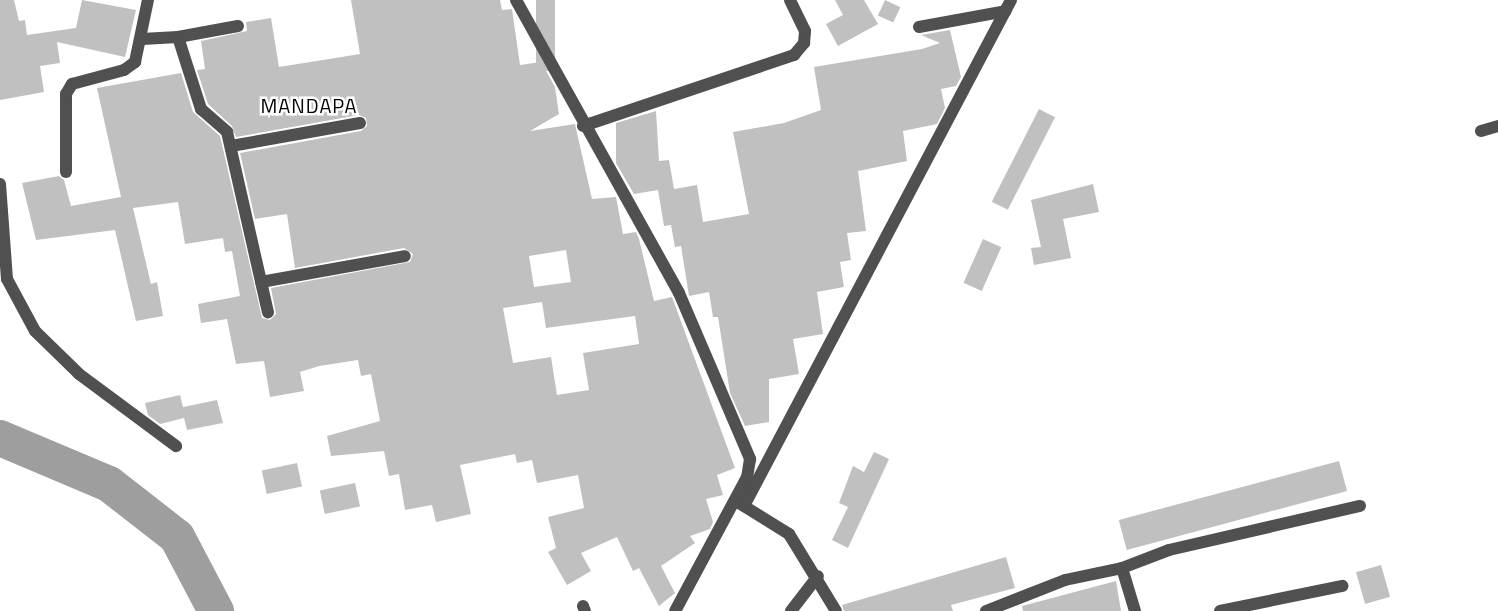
<!DOCTYPE html>
<html>
<head>
<meta charset="utf-8">
<style>
  body { margin:0 }
  #map { position:relative; width:1498px; height:611px; overflow:hidden; background:#fff; font-family:"Titillium Web",sans-serif }
  div>[style] { position:absolute }
  [style*='--x'] { left:calc(var(--x)*1px); top:calc(var(--y)*1px); width:calc(var(--w)*1px); rotate:calc(var(--a)*1deg) }
  .river>* { height:36px; margin:-18px; padding:0 18px; transform-origin:18px; border-radius:18px; background:#9e9e9e }
  .building>* { inset:0; background:#c0c0c0; transform-origin:0 0 }
  .minor>* { height:12px; margin:-6px; padding:0 6px; transform-origin:6px; border-radius:6px; background:#505050 }
  span { translate:-50% -50%; white-space:nowrap; text-align:center; line-height:1.15; -webkit-text-stroke:5px #fff; paint-order:stroke }
  .quarter-label { font-size:20px; color:#000; letter-spacing:1px }
</style>
</head>
<body>
<div id="map">
  <div class="river">
    <div style="--x:0;--y:438;--w:118;--a:22.9"></div>
    <div style="--x:109;--y:484;--w:86;--a:37.9"></div>
    <div style="--x:177;--y:537;--w:84;--a:62.2"></div>
  </div>
  <div class="building">
    <div style="clip-path:polygon(0 0,14px 0,19px 21px,25px 20px,27px 35px,76px 28px,82px 0,136px 10px,125px 57px,57px 42px,60px 63px,40px 66px,44px 92px,0 100px)"></div>
    <div style="clip-path:polygon(evenodd,351px 0,500px 0,502px 10px,512px 9px,520px 65px,541px 62px,555px 87px,559px 114px,530px 131px,575px 124px,592px 199px,616px 197px,623px 234px,636px 232px,639px 239px,654px 301px,672px 297px,735px 468px,717px 475px,723px 495px,706px 499px,713px 522px,710px 529px,690px 536px,695px 543px,661px 566px,675px 593px,659px 606px,639px 568px,633px 571px,617px 537px,581px 553px,591px 571px,567px 585px,548px 552px,556px 548px,548px 517px,584px 508px,578px 475px,537px 483px,532px 460px,517px 463px,515px 454px,460px 465px,471px 514px,436px 522px,432px 505px,405px 510px,399px 474px,389px 476px,384px 451px,331px 456px,327px 436px,380px 421px,371px 374px,361px 376px,358px 360px,319px 366px,300px 372px,304px 391px,270px 397px,264px 361px,236px 364px,227px 319px,201px 323px,198px 304px,240px 296px,232px 251px,225px 252px,223px 238px,185px 244px,178px 202px,133px 208px,151px 284px,157px 282px,163px 316px,136px 321px,115px 230px,36px 240px,22px 183px,59px 176px,64px 180px,71px 206px,121px 197px,97px 88px,181px 73px,193px 112px,220px 136px,262px 318px,270px 320px,276px 314px,271px 288px,410px 262px,413px 254px,404px 248px,295px 268px,287px 214px,255px 219px,240px 153px,361px 131px,367px 126px,366px 118px,359px 115px,236px 137px,232px 126px,208px 104px,197px 70px,205px 69px,201px 41px,247px 31px,246px 22px,271px 18px,279px 67px,360px 54px,351px 0,566px 250px,571px 282px,534px 287px,529px 256px,566px 250px,351px 0,542px 302px,546px 328px,635px 316px,639px 344px,583px 353px,589px 390px,557px 395px,551px 357px,513px 363px,503px 308px,542px 302px)"></div>
    <div style="left:536px;top:0;width:19px;height:71px"></div>
    <div style="clip-path:polygon(835px 0,864px 0,878px 24px,838px 46px,826px 24px,843px 15px)"></div>
    <div style="left:885px;top:0;width:17px;height:17px;rotate:25deg"></div>
    <div style="clip-path:polygon(950px 30px,961px 77px,956px 86px,941px 89px,945px 108px,937px 124px,903px 131px,907px 161px,858px 171px,866px 231px,847px 233px,851px 260px,840px 262px,844px 287px,817px 292px,823px 334px,793px 339px,799px 374px,769px 379px,769px 422px,745px 426px,730px 393px,718px 317px,713px 317px,709px 292px,689px 296px,681px 246px,675px 247px,671px 225px,664px 226px,658px 190px,634px 194px,616px 163px,616px 123px,656px 111px,659px 161px,669px 160px,674px 189px,697px 185px,703px 222px,749px 214px,733px 132px,784px 123px,821px 110px,814px 67px,922px 49px,940px 43px,921px 35px)"></div>
    <div style="left:1039px;top:109px;width:18px;height:104px;rotate:27deg"></div>
    <div style="clip-path:polygon(1093px 184px,1099px 212px,1063px 219px,1071px 258px,1034px 265px,1031px 248px,1041px 247px,1031px 200px)"></div>
    <div style="left:983px;top:239px;width:20px;height:48px;rotate:24deg"></div>
    <div style="clip-path:polygon(180px 395px,183px 407px,217px 400px,223px 423px,187px 430px,184px 418px,160px 424px,148px 415px,145px 403px)"></div>
    <div style="clip-path:polygon(874px 452px,889px 459px,848px 548px,832px 540px,848px 507px,839px 503px,853px 466px,864px 472px)"></div>
    <div style="left:1339px;top:461px;width:31px;height:228px;rotate:75deg"></div>
    <div style="left:297px;top:463px;width:24px;height:36px;rotate:78deg"></div>
    <div style="left:355px;top:483px;width:24px;height:36px;rotate:78deg"></div>
    <div style="clip-path:polygon(1006px 557px,1015px 588px,951px 605px,953px 611px,844px 611px,842px 605px)"></div>
    <div style="left:1381px;top:565px;width:33px;height:26px;rotate:74deg"></div>
    <div style="clip-path:polygon(1116px 581px,1121px 611px,1023px 611px,1022px 606px)"></div>
  </div>
  <div class="minor">
    <div style="--x:516;--y:0;--w:335;--a:60.9"></div>
    <div style="--x:679;--y:293;--w:181;--a:66.8"></div>
    <div style="--x:750;--y:459;--w:18;--a:99"></div>
    <div style="--x:747;--y:477;--w:152;--a:118.2"></div>
    <div style="--x:919;--y:27;--w:88;--a:-10.4"></div>
    <div style="--x:178;--y:37;--w:61;--a:-10.4"></div>
    <div style="--x:142;--y:39;--w:36;--a:-3"></div>
    <div style="--x:178;--y:37;--w:76;--a:72.3"></div>
    <div style="--x:201;--y:109;--w:35;--a:41"></div>
    <div style="--x:227;--y:132;--w:185;--a:77.2"></div>
    <div style="--x:583;--y:126;--w:223;--a:-18.6"></div>
    <div style="--x:794;--y:55;--w:16;--a:-50"></div>
    <div style="--x:804;--y:43;--w:12;--a:-85"></div>
    <div style="--x:805;--y:31;--w:34;--a:-116"></div>
    <div style="--x:1481;--y:131;--w:18;--a:-16"></div>
    <div style="--x:231;--y:146;--w:131;--a:-10.1"></div>
    <div style="--x:66;--y:172;--w:78;--a:-90"></div>
    <div style="--x:66;--y:94;--w:12;--a:-59"></div>
    <div style="--x:72;--y:84;--w:54;--a:-15.1"></div>
    <div style="--x:124;--y:70;--w:14;--a:-36"></div>
    <div style="--x:135;--y:62;--w:63;--a:-78.2"></div>
    <div style="--x:0;--y:184;--w:95;--a:85.8"></div>
    <div style="--x:7;--y:279;--w:59;--a:61.7"></div>
    <div style="--x:35;--y:331;--w:62;--a:44.3"></div>
    <div style="--x:79;--y:374;--w:121;--a:36.6"></div>
    <div style="--x:261;--y:282;--w:146;--a:-10.2"></div>
    <div style="--x:739;--y:503;--w:59;--a:31.8"></div>
    <div style="--x:789;--y:534;--w:90;--a:58.6"></div>
    <div style="--x:744;--y:506;--w:572;--a:-62.18"></div>
    <div style="--x:1122;--y:568;--w:45;--a:73.2"></div>
    <div style="--x:583;--y:606;--w:5;--a:68"></div>
    <div style="--x:791;--y:611;--w:44;--a:-52.4"></div>
    <div style="--x:986;--y:611;--w:85;--a:-21.4"></div>
    <div style="--x:1065;--y:580;--w:58;--a:-11.9"></div>
    <div style="--x:1122;--y:568;--w:50;--a:-21"></div>
    <div style="--x:1169;--y:550;--w:196;--a:-13"></div>
    <div style="--x:1220;--y:611;--w:125;--a:-11.6"></div>
  </div>
  <div class="quarter-label">
    <span style="left:309px;top:105px">MANDAPA</span>
  </div>
</div>
</body>
</html>
